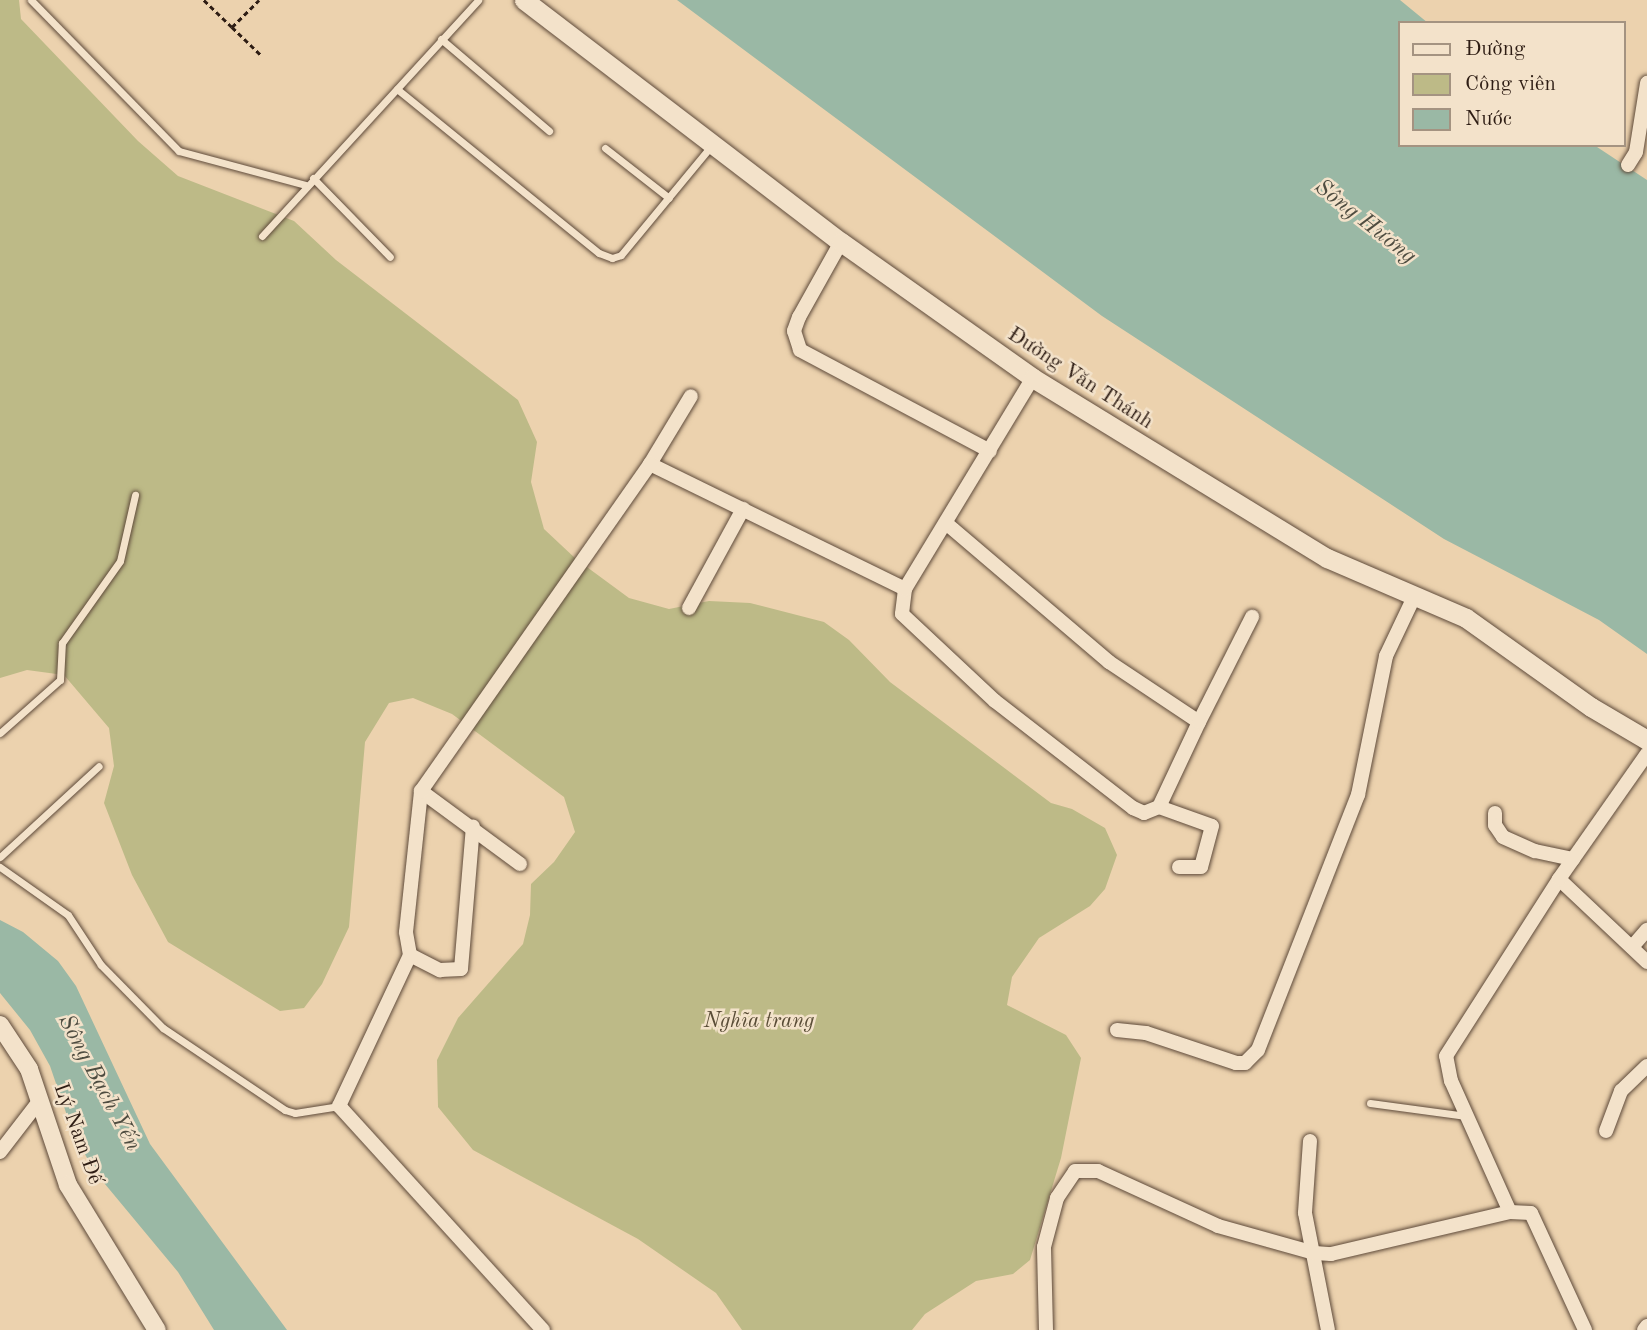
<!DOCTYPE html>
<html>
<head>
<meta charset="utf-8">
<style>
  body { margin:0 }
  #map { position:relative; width:1647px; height:1330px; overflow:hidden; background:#ecd2ae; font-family:"Old Standard TT",serif }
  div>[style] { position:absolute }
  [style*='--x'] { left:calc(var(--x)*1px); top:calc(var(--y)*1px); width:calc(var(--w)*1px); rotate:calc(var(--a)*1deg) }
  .green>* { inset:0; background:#bdba87 }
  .water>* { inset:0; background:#9ab8a5 }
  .path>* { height:2.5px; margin-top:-1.25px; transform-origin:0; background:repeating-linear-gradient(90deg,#2e1d14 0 5px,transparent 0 8.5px) }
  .roads { filter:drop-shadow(0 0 2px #5e4a3a) drop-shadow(0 0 2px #5e4a3a) }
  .service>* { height:7px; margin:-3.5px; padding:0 3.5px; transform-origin:3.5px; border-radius:3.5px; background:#f3e2ca }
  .minor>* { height:14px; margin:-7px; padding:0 7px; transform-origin:7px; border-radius:7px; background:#f3e2ca }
  .tertiary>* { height:18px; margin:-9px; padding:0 9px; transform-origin:9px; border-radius:9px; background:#f3e2ca }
  .secondary>* { height:19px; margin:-9.5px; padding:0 9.5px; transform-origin:9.5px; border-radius:9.5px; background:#f3e2ca }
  span { translate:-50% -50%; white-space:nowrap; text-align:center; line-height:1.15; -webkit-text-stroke:5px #f3e2ca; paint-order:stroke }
  .street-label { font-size:21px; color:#2e1d14 }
  .park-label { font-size:21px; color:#594c36; font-style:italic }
  .water-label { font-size:23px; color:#4e4c40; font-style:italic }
  .legend { position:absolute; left:1398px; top:21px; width:228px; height:126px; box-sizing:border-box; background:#f3e2ca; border:2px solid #a49381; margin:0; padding:9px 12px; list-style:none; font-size:21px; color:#2e1d14 }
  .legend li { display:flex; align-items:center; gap:14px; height:35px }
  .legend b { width:35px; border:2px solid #a49381 }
</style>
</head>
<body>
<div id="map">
  <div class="green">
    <div style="clip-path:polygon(0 0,19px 0,21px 19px,138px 141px,178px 176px,294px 221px,336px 260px,518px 400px,537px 442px,531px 482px,544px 529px,576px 559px,629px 598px,669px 609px,709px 601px,750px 603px,824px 622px,849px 640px,890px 682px,1051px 803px,1072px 809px,1105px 828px,1117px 855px,1105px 889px,1090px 906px,1039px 938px,1012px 977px,1007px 1005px,1066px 1035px,1081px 1058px,1061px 1158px,1030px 1260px,1013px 1274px,976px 1281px,925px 1314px,912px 1330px,742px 1330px,716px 1293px,638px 1239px,473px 1150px,438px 1107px,437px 1060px,458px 1018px,523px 944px,530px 915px,531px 884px,554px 862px,575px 832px,564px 797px,452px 714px,413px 698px,389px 703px,365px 742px,349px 927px,322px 984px,304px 1008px,280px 1011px,168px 942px,132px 875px,104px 803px,114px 766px,109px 728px,64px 675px,27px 670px,0 678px)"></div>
  </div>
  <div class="water">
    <div style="clip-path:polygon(677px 0,1400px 0,1428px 23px,1400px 23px,1400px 145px,1594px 145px,1647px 180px,1647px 654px,1599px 620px,1444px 539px,1102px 316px)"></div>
    <div style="clip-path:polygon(0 920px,23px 932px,58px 961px,76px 986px,150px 1144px,287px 1330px,214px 1330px,178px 1272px,95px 1172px,73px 1133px,50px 1066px,30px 1030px,0 993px)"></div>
  </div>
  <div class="path">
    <div style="--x:204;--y:0;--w:39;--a:44"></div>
    <div style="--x:232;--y:27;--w:38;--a:-45"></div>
    <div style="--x:232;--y:27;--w:42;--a:44"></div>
  </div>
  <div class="roads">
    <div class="service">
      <div style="--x:31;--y:0;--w:211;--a:45.6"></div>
      <div style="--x:179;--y:151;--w:131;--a:15"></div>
      <div style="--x:441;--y:39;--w:142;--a:40.4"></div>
      <div style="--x:397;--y:89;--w:260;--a:39.1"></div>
      <div style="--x:599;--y:253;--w:14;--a:21"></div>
      <div style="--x:612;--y:258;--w:9;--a:-18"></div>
      <div style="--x:621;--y:255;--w:143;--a:-50.4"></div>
      <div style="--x:605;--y:148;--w:81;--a:38"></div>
      <div style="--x:313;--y:178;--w:110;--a:45.7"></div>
      <div style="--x:262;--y:236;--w:320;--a:-47.5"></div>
      <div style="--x:0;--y:733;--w:80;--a:-41.5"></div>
      <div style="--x:60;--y:680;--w:37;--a:-87"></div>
      <div style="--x:62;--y:643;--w:100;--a:-54.7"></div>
      <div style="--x:120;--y:561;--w:68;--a:-77.2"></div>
      <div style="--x:0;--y:857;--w:134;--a:-42.6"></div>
      <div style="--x:0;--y:867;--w:83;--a:35.2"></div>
      <div style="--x:68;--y:915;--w:60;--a:56.6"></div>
      <div style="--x:101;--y:965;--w:88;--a:45.5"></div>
      <div style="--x:163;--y:1028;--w:147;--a:33.9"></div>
      <div style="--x:285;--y:1110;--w:10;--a:17"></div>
      <div style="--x:295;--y:1113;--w:45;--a:-9"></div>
      <div style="--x:1370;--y:1103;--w:97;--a:7.7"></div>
    </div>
    <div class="minor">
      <div style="--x:1628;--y:165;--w:15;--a:-58"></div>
      <div style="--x:1636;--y:152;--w:70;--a:-80.9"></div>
      <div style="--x:841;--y:242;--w:86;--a:119.2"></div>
      <div style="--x:799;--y:317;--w:15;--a:110"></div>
      <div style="--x:794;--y:331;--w:20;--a:72"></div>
      <div style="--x:800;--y:350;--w:215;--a:28"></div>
      <div style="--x:650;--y:464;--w:79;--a:-58.9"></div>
      <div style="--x:947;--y:524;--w:213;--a:40.4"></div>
      <div style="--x:1109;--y:662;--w:108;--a:33.7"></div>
      <div style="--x:1199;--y:722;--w:94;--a:115.2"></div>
      <div style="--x:1159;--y:807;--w:56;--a:19.7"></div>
      <div style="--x:1212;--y:826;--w:42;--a:105"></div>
      <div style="--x:1201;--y:867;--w:22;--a:180"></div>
      <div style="--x:905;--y:589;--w:25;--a:97"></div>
      <div style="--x:902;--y:614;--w:127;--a:43.1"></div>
      <div style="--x:995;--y:701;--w:175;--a:37.8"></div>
      <div style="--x:1133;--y:808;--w:12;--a:24"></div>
      <div style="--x:1144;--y:813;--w:16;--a:-22"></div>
      <div style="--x:689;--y:608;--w:113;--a:-61.4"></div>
      <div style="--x:1199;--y:722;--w:118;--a:-63.2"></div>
      <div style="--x:421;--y:791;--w:123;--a:36.4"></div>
      <div style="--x:1495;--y:813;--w:12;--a:90"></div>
      <div style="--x:1495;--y:825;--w:14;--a:56"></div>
      <div style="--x:1503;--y:837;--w:35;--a:24"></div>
      <div style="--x:1535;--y:851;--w:39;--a:12"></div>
      <div style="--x:1559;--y:879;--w:121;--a:43.3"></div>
      <div style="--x:1632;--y:947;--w:23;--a:-49"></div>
      <div style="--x:410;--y:955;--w:34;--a:27"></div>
      <div style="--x:440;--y:970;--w:21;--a:-3"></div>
      <div style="--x:461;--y:969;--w:143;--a:-85.2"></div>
      <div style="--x:1117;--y:1030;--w:29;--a:6"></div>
      <div style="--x:1146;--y:1033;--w:95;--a:18.4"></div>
      <div style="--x:1236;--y:1063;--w:9;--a:0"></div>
      <div style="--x:1245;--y:1063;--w:18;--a:-45"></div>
      <div style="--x:1258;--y:1050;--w:274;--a:-68.6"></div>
      <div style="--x:1358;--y:795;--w:142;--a:-78.6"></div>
      <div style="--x:1386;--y:656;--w:65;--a:-64.6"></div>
      <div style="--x:1606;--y:1131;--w:43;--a:-69.4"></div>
      <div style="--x:1621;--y:1091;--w:36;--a:-44"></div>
      <div style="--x:1310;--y:1141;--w:72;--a:94"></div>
      <div style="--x:1305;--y:1213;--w:119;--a:78.9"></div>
      <div style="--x:0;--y:1152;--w:66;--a:-52.4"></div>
      <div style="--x:1510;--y:1212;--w:144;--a:-114.2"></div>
      <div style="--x:1451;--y:1081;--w:25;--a:-101"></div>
      <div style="--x:1446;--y:1056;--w:210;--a:-57.4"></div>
      <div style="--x:1559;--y:879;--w:153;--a:-54.9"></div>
      <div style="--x:543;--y:1330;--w:303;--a:-132.3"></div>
      <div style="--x:339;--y:1106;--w:167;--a:-64.8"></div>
      <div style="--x:410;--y:955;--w:23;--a:-100"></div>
      <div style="--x:406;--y:932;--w:142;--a:-83.9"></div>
      <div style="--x:421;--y:791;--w:399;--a:-55"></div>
      <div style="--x:650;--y:464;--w:284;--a:26.1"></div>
      <div style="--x:905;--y:589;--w:247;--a:-58.8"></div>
      <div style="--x:1046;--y:1330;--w:83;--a:-91.4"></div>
      <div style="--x:1044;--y:1247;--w:51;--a:-75.1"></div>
      <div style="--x:1057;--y:1198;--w:32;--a:-56"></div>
      <div style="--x:1075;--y:1171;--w:23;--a:0"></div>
      <div style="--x:1098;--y:1171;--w:132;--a:24.6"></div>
      <div style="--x:1218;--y:1226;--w:101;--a:15.6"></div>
      <div style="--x:1315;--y:1253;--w:16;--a:4"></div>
      <div style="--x:1331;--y:1254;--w:184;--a:-13.2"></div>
      <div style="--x:1510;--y:1212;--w:21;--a:3"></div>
      <div style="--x:1531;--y:1213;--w:129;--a:65.2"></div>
      <div style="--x:1644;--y:1330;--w:5;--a:-53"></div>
    </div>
    <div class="tertiary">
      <div style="--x:0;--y:1025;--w:53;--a:56.6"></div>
      <div style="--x:29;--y:1069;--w:122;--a:71.4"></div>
      <div style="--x:68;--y:1185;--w:170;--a:58.5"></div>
    </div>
    <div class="secondary">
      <div style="--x:524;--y:0;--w:399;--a:37.4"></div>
      <div style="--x:841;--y:242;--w:235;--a:35.3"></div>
      <div style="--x:1033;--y:378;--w:345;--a:31.5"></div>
      <div style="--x:1327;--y:558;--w:151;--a:23.3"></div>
      <div style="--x:1466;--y:618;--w:153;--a:35.5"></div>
      <div style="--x:1591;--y:707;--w:65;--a:30.5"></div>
    </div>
  </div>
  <div class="street-label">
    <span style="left:1080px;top:379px;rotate:33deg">Đường Văn Thánh</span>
    <span style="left:77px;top:1134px;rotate:70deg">Lý Nam Đế</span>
  </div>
  <div class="park-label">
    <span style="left:759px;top:1022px">Nghĩa trang</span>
  </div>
  <div class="water-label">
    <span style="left:1365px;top:222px;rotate:38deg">Sông Hương</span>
    <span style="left:99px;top:1083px;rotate:62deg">Sông Bạch Yến</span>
  </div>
  <ul class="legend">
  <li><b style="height:9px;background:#f3e2ca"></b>Đường</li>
  <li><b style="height:19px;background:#bdba87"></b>Công viên</li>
  <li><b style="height:19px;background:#9ab8a5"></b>Nước</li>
  </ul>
</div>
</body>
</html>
